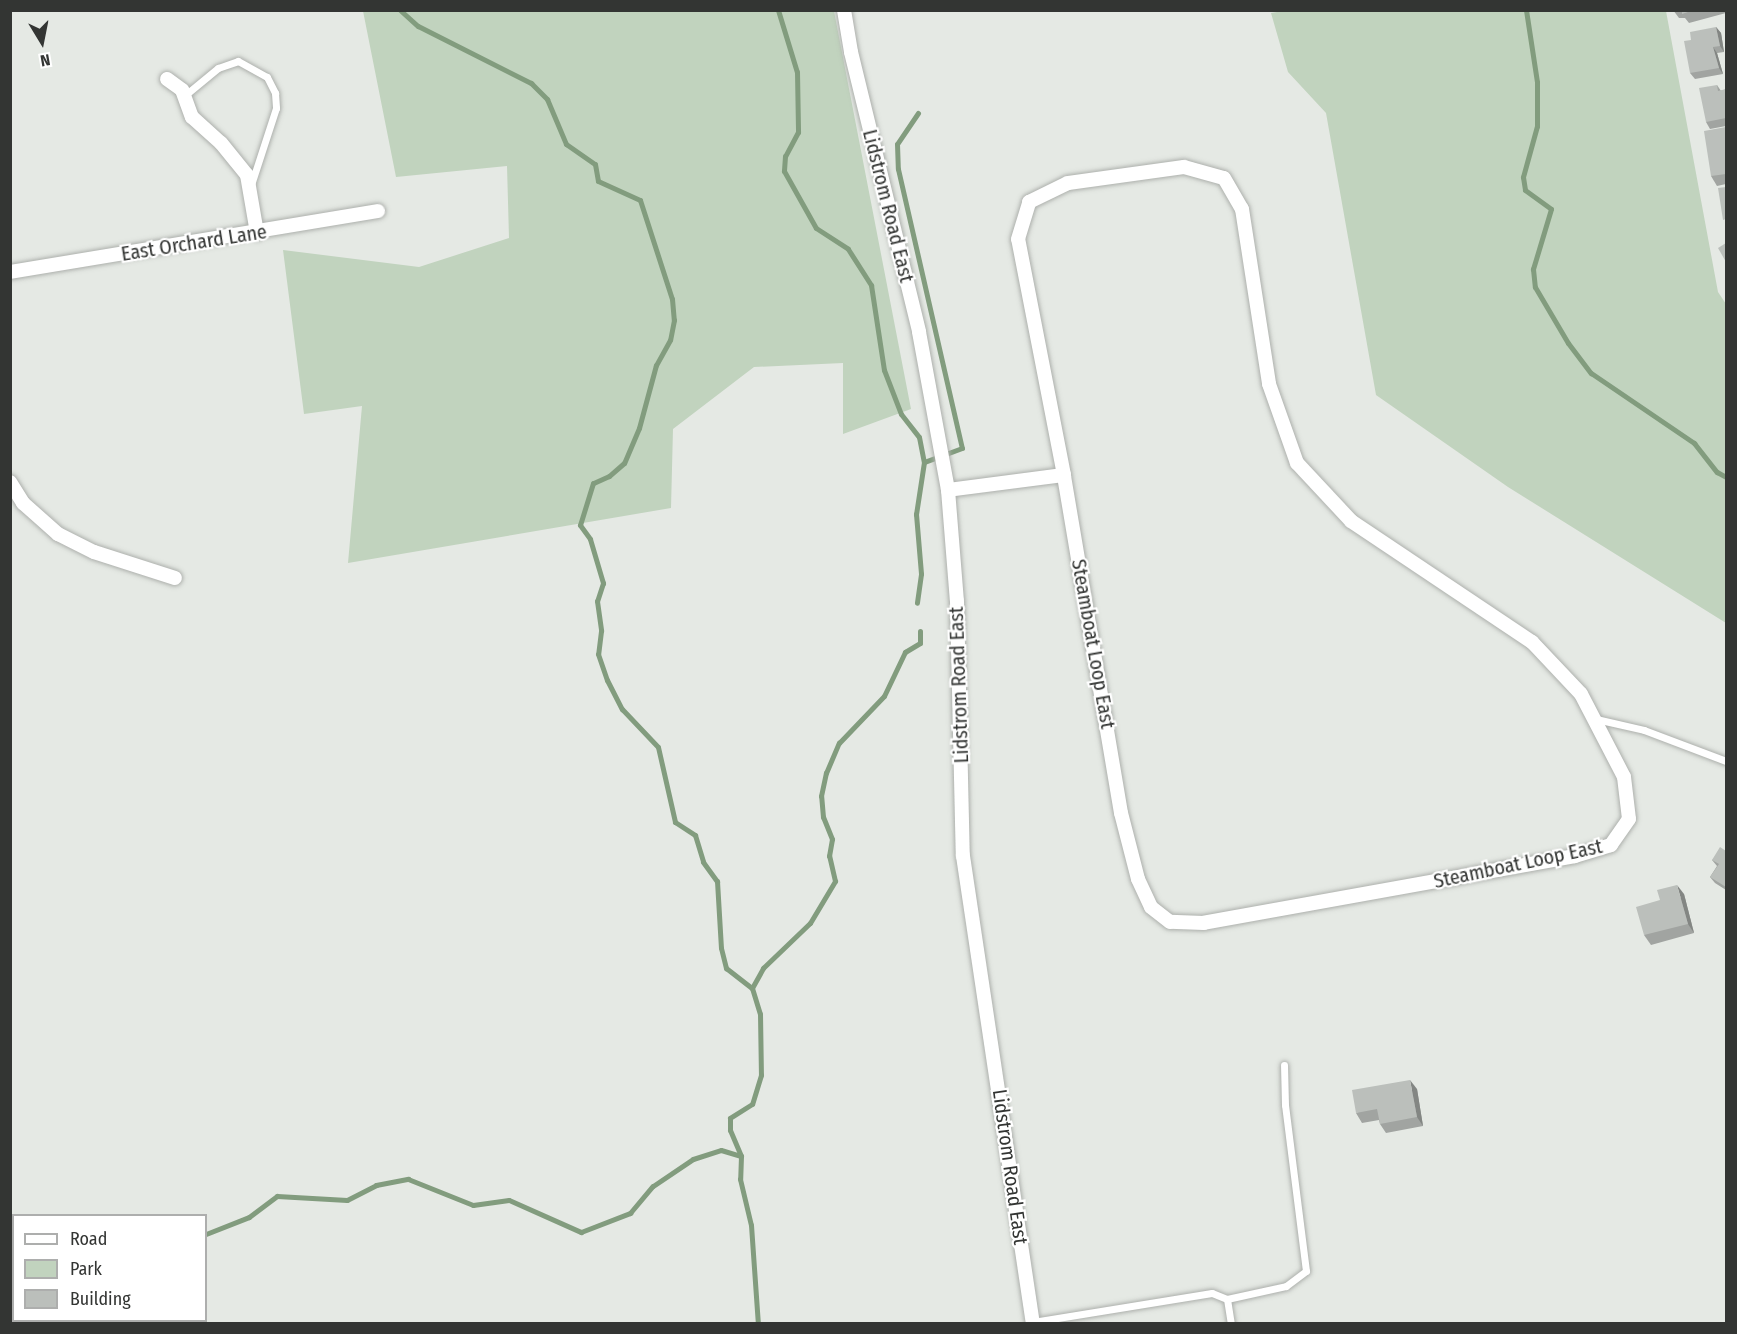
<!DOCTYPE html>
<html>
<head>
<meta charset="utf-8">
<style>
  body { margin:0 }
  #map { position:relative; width:1737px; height:1334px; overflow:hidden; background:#e5e9e4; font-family:"Fira Sans Condensed",sans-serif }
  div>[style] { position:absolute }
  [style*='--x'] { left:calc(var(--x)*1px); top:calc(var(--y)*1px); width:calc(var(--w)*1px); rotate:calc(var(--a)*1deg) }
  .green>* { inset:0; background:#c1d3be }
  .stream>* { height:5px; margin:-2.5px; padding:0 2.5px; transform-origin:2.5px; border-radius:2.5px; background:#829c7e }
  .roads { filter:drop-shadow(0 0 2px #adb0ac) drop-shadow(0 0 2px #adb0ac) }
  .lane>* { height:7px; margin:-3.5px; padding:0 3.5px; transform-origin:3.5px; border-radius:3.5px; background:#fff }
  .street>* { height:14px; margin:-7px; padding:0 7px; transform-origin:7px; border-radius:7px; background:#fff }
  .wall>* { inset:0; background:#a1a4a1 }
  .shaded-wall>* { inset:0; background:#838683 }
  .building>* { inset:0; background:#bbbfbb }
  span { translate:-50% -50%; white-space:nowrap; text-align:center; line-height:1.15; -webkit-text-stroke:4.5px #fff; paint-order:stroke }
  .street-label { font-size:20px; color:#333533 }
  .frame { position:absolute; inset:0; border:12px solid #333533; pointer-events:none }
  .legend { position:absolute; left:12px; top:1214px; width:195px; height:108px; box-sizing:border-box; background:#fff; border:2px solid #adaead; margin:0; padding:8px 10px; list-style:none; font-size:18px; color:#333533 }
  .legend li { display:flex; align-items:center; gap:12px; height:30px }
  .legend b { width:30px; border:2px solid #adaead }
  .north { position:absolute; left:12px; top:12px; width:60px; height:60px; -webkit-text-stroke:4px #fff; paint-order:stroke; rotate:170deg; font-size:16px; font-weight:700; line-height:24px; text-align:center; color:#333533 }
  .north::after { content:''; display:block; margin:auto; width:21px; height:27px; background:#333533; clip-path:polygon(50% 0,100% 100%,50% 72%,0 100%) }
</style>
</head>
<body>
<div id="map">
  <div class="green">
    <div style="clip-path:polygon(363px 11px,834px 11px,911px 409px,843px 434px,843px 363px,754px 367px,673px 429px,671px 508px,348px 563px,362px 406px,304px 414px,283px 250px,419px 267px,509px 238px,507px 166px,396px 177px)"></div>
    <div style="clip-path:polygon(1283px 11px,1666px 11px,1718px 292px,1726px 304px,1726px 623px,1508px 487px,1376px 395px,1326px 113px,1288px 72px,1271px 13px)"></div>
  </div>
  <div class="stream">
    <div style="--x:400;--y:10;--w:24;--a:42"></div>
    <div style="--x:418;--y:26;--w:127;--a:26.8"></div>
    <div style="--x:531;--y:83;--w:23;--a:45"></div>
    <div style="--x:547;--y:99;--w:49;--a:67.1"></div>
    <div style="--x:566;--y:144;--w:35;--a:35"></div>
    <div style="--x:595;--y:164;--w:17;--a:80"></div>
    <div style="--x:598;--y:181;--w:46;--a:24.3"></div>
    <div style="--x:640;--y:200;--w:104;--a:72.1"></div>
    <div style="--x:672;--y:299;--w:21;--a:85"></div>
    <div style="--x:674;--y:320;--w:20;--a:101"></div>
    <div style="--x:670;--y:340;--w:29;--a:119"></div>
    <div style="--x:656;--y:365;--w:65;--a:105.1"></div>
    <div style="--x:639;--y:428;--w:38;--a:113"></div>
    <div style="--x:624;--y:463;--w:20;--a:139"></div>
    <div style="--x:609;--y:476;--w:17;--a:156"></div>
    <div style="--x:593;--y:483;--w:44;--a:107.2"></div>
    <div style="--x:580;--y:525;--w:17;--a:54"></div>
    <div style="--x:590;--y:539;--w:46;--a:73.5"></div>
    <div style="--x:603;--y:583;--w:19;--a:108"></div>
    <div style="--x:597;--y:601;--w:30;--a:82"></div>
    <div style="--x:601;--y:631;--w:23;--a:97"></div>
    <div style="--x:598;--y:654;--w:28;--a:71"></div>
    <div style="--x:607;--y:680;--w:33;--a:63"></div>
    <div style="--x:622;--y:709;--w:52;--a:46.5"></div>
    <div style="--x:658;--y:747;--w:77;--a:77.2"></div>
    <div style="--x:675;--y:822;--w:24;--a:33"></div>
    <div style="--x:695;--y:835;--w:28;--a:73"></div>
    <div style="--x:703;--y:862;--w:24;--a:54"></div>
    <div style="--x:717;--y:881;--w:67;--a:86.6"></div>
    <div style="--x:721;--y:948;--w:21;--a:76"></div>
    <div style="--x:726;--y:968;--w:33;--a:38"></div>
    <div style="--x:752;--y:988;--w:27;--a:73"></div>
    <div style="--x:760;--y:1014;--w:61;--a:89.1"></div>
    <div style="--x:761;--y:1075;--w:30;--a:107"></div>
    <div style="--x:752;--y:1104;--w:26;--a:148"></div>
    <div style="--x:730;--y:1118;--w:12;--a:90"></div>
    <div style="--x:730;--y:1130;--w:28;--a:67"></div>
    <div style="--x:741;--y:1156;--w:23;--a:92"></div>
    <div style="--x:740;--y:1179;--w:47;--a:76.6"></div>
    <div style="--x:751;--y:1225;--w:99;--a:86"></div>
    <div style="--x:778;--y:10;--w:65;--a:73"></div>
    <div style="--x:797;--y:72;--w:60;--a:89"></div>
    <div style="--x:798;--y:132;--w:27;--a:118"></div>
    <div style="--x:785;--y:156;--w:15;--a:94"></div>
    <div style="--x:784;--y:171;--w:65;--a:60.7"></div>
    <div style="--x:816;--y:228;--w:38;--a:33"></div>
    <div style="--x:848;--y:249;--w:43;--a:57.4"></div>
    <div style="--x:871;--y:285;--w:86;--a:81.3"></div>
    <div style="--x:884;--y:370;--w:47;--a:68.9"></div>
    <div style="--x:901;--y:414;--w:29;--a:52"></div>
    <div style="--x:919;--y:437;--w:25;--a:79"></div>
    <div style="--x:924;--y:462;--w:53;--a:98.7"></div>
    <div style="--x:916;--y:514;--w:60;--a:85.2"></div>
    <div style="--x:921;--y:574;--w:29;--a:98"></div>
    <div style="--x:1526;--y:10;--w:73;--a:81.3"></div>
    <div style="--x:1537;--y:82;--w:44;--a:90"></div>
    <div style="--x:1537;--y:126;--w:53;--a:105.4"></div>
    <div style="--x:1523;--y:177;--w:13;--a:81"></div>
    <div style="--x:1525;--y:190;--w:32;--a:36"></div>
    <div style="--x:1551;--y:209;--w:63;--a:106.7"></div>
    <div style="--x:1533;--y:269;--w:18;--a:84"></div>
    <div style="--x:1535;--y:287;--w:65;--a:59.5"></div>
    <div style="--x:1568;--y:343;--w:38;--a:53"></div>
    <div style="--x:1591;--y:373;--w:125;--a:34.2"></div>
    <div style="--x:1694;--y:443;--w:37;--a:52"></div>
    <div style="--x:1717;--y:472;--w:10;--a:29"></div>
    <div style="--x:918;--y:113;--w:37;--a:124"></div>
    <div style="--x:897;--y:144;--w:25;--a:88"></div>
    <div style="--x:898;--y:169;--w:286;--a:77.1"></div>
    <div style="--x:962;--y:448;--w:40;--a:159.8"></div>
    <div style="--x:752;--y:988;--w:23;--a:-61"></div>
    <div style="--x:763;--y:968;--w:65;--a:-43.8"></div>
    <div style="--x:810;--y:923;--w:49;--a:-59.2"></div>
    <div style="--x:835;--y:881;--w:26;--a:-103"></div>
    <div style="--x:829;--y:856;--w:17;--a:-80"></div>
    <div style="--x:832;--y:839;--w:24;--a:-112"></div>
    <div style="--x:823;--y:817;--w:21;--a:-95"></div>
    <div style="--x:821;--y:796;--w:24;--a:-78"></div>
    <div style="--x:826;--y:773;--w:33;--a:-67"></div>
    <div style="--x:839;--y:743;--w:65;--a:-46.2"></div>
    <div style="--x:884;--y:696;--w:49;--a:-64.5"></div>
    <div style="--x:905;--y:652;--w:17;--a:-31"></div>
    <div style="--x:920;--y:643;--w:12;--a:-90"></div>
    <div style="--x:206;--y:1234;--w:46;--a:-21.6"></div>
    <div style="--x:249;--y:1217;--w:35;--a:-37"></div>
    <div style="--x:277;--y:1196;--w:70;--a:3.3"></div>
    <div style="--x:347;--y:1200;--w:33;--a:-27"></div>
    <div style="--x:376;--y:1185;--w:33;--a:-11"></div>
    <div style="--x:408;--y:1179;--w:70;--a:21.8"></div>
    <div style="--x:473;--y:1205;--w:36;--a:-8"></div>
    <div style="--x:509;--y:1200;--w:79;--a:24"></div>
    <div style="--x:581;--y:1232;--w:53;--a:-21.2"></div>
    <div style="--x:630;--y:1213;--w:35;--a:-50"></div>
    <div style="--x:653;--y:1186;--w:48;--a:-34"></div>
    <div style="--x:693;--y:1159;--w:29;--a:-18"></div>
    <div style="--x:721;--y:1150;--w:21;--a:17"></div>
    <div style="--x:12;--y:1324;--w:6;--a:-45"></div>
  </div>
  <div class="roads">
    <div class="lane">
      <div style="--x:184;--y:96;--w:44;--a:-39.5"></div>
      <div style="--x:218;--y:68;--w:21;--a:-19"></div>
      <div style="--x:238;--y:61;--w:33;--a:29"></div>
      <div style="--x:267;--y:77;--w:18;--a:63"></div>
      <div style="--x:275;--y:93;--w:15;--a:86"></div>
      <div style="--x:276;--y:108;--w:81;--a:108"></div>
      <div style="--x:1596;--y:719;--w:49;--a:12.9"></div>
      <div style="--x:1644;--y:730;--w:88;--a:20.7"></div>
      <div style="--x:1227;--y:1299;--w:60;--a:-12.4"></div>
      <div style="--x:1286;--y:1286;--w:25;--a:-37"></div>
      <div style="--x:1306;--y:1271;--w:167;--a:-97.2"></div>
      <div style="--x:1285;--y:1105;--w:40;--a:-91.4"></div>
      <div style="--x:1033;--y:1322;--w:181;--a:-9.2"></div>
      <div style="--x:1212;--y:1293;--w:16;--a:22"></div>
      <div style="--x:1227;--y:1299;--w:25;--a:81"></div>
    </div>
    <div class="street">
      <div style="--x:844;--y:10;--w:43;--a:80.5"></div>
      <div style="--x:851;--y:52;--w:288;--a:76.3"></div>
      <div style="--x:919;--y:332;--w:161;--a:79.6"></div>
      <div style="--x:948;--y:490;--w:111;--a:85.4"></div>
      <div style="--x:957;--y:601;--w:255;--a:88.7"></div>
      <div style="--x:963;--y:856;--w:473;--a:81.5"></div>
      <div style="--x:167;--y:79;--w:19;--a:36"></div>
      <div style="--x:182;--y:90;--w:29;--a:70"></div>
      <div style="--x:192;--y:117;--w:39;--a:42"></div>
      <div style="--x:221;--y:143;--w:41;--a:50.9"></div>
      <div style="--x:247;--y:175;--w:59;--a:80.2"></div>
      <div style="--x:1184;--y:167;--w:41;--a:15.4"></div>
      <div style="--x:1224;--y:178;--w:36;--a:60"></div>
      <div style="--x:1242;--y:209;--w:177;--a:81.2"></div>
      <div style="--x:1269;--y:384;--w:84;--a:70.5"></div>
      <div style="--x:1297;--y:463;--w:79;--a:47"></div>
      <div style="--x:1351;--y:521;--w:218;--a:33.8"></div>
      <div style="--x:1532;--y:642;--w:71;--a:46.7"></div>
      <div style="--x:1581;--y:694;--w:93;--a:62.6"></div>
      <div style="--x:1624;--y:777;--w:42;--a:83.2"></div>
      <div style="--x:1629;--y:819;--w:32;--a:125"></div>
      <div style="--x:1611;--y:845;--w:38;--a:163"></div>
      <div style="--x:1575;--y:856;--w:377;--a:169.8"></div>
      <div style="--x:1204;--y:923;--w:34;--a:-178"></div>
      <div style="--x:1170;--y:922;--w:24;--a:-142"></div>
      <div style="--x:1151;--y:907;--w:31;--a:-115"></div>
      <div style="--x:1138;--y:879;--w:68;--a:-104.4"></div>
      <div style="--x:1121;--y:813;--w:343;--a:-99.6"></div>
      <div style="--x:1064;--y:475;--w:240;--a:-101"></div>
      <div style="--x:1018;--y:239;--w:39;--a:-73"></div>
      <div style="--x:1029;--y:202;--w:43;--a:-26"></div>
      <div style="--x:1068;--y:183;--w:117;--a:-7.9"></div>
      <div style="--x:10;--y:272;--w:373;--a:-9.4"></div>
      <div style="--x:10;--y:482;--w:25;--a:58"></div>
      <div style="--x:23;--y:503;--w:47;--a:41.5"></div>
      <div style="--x:58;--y:534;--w:40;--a:26.6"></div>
      <div style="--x:94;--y:552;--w:85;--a:17.8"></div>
      <div style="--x:948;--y:490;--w:117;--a:-7.4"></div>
    </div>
  </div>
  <div class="wall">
    <div style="clip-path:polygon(1673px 10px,1726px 10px,1726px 13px,1689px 23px,1685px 18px,1679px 18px)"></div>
    <div style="clip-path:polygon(1716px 27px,1721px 33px,1724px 52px,1717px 53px,1723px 74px,1695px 79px,1690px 73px)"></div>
    <div style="clip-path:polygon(1717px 85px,1721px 91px,1726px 89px,1726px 126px,1710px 129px,1706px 122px)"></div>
    <div style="clip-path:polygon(1726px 127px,1726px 184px,1717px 186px,1711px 176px)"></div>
    <div style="clip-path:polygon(1726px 851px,1726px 890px,1715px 883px,1710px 877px,1717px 866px,1712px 860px)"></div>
    <div style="clip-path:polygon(1684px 894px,1694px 933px,1651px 945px,1644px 935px)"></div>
    <div style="clip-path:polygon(1417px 1089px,1423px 1126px,1386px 1133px,1380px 1124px,1379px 1120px,1362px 1123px,1356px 1113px)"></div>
  </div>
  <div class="shaded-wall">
    <div style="clip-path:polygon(1716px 27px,1721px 33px,1724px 52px,1720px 46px)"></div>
    <div style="clip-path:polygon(1713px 47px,1717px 53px,1723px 74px,1719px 68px)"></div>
    <div style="clip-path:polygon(1677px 885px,1684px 894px,1694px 933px,1688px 924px)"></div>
    <div style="clip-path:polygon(1410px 1080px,1417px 1089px,1423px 1126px,1417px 1117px)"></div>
  </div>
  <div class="building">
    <div style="clip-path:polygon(1682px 10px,1694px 10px,1682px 14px)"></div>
    <div style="clip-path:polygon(1716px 27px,1720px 46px,1713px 47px,1719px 68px,1690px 73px,1684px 41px,1691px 40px,1690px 32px)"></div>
    <div style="clip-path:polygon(1717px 85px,1718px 91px,1726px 89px,1726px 118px,1706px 122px,1699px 88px)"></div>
    <div style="clip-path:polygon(1726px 127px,1726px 174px,1711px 176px,1704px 131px)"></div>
    <div style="clip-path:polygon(1726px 187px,1726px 219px,1723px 220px,1718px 188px)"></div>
    <div style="clip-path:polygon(1726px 243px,1726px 262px,1718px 248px)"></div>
    <div style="clip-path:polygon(1720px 847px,1726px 851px,1726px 887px,1710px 877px,1719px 864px,1712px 860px)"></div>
    <div style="clip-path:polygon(1677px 885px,1688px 924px,1644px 935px,1636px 907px,1660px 900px,1657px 890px)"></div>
    <div style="clip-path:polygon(1410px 1080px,1417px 1117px,1380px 1124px,1377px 1109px,1356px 1113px,1352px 1090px)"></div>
  </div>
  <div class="street-label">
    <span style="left:888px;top:206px;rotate:76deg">Lidstrom Road East</span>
    <span style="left:194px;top:243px;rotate:-9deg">East Orchard Lane</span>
    <span style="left:1093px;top:644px;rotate:80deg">Steamboat Loop East</span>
    <span style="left:959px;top:685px;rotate:-92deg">Lidstrom Road East</span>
    <span style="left:1518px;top:864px;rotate:-12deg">Steamboat Loop East</span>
    <span style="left:1010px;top:1167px;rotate:82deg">Lidstrom Road East</span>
  </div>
  <div class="frame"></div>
  <ul class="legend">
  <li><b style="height:8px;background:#fff"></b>Road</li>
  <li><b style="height:16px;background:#c1d3be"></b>Park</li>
  <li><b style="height:16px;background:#bbbfbb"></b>Building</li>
  </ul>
  <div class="north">N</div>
</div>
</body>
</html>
